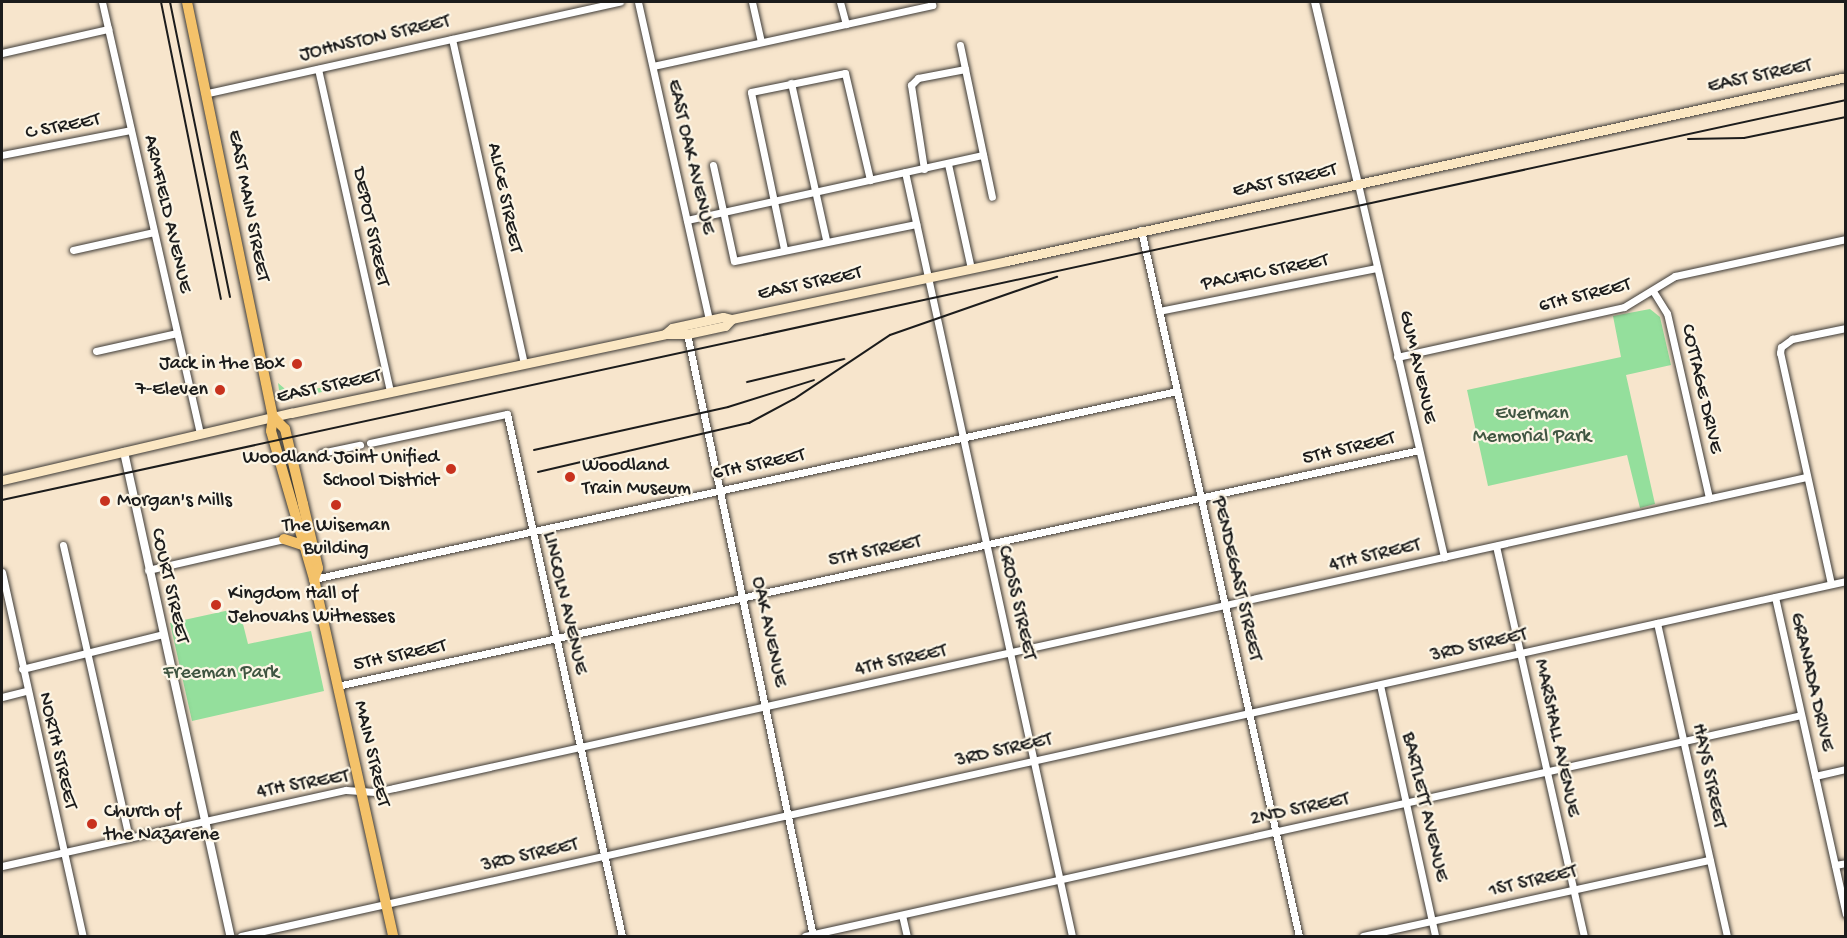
<!DOCTYPE html>
<html>
<head>
<meta charset="utf-8">
<style>
  body { margin:0 }
  #map { position:relative; width:1847px; height:938px; overflow:hidden; background:#f7e5cc; font-family:"Gochi Hand",sans-serif }
  div>[style] { position:absolute }
  [style*='--x'] { left:calc(var(--x)*1px); top:calc(var(--y)*1px); width:calc(var(--w)*1px); rotate:calc(var(--a)*1deg) }
  .green>* { inset:0; background:#94df9c }
  .roads { filter:drop-shadow(0 0 2px #3d3a36) drop-shadow(0 0 2px #3d3a36) }
  .minor>* { height:7px; margin:-3.5px; padding:0 3.5px; transform-origin:3.5px; border-radius:3.5px; background:#fff }
  .tertiary>* { height:8px; margin:-4px; padding:0 4px; transform-origin:4px; border-radius:4px; background:#fff }
  .secondary>* { height:9px; margin:-4.5px; padding:0 4.5px; transform-origin:4.5px; border-radius:4.5px; background:#fbe7c3 }
  .primary>* { height:10px; margin:-5px; padding:0 5px; transform-origin:5px; border-radius:5px; background:#f4c26a }
  .rail>* { height:2px; margin:-1px; padding:0 1px; transform-origin:1px; border-radius:1px; background:#1c1c1c }
  .dots>* { width:16px; height:16px; translate:-50% -50%; box-sizing:border-box; border:3px solid #fcf5e5; border-radius:50% }
  span { translate:-50% -50%; white-space:nowrap; text-align:center; line-height:1.15; -webkit-text-stroke:4.5px #fcf5e5; paint-order:stroke }
  .street-label { font-size:20px; color:#1c1c1c }
  .poi-label { font-size:20px; color:#1c1c1c }
  .right { translate:-100% -50%; text-align:right }
  .left { translate:0 -50%; text-align:left }
  .park-label { font-size:20px; color:#405642 }
  .frame { position:absolute; inset:0; border:3px solid #1c1c1c; pointer-events:none }
</style>
</head>
<body>
<div id="map">
  <div class="green">
    <div style="clip-path:polygon(1650px 309px,1660px 317px,1671px 365px,1626px 375px,1655px 504px,1640px 508px,1627px 455px,1488px 486px,1467px 390px,1621px 357px,1613px 316px)"></div>
    <div style="clip-path:polygon(325px 382px,327px 391px,292px 398px,279px 390px,278px 383px,291px 394px,324px 387px)"></div>
    <div style="clip-path:polygon(239px 608px,248px 644px,311px 631px,324px 691px,192px 721px,170px 623px)"></div>
  </div>
  <div class="roads">
    <div class="minor">
      <div style="--x:102;--y:2;--w:443;--a:77.2"></div>
      <div style="--x:638;--y:2;--w:325;--a:77.4"></div>
      <div style="--x:752;--y:2;--w:41;--a:77.3"></div>
      <div style="--x:840;--y:2;--w:23;--a:75"></div>
      <div style="--x:452;--y:39;--w:333;--a:77.5"></div>
      <div style="--x:960;--y:45;--w:155;--a:78.1"></div>
      <div style="--x:2;--y:53;--w:109;--a:-12.8"></div>
      <div style="--x:653;--y:66;--w:286;--a:-12.3"></div>
      <div style="--x:932;--y:5;--w:3;--a:-108"></div>
      <div style="--x:318;--y:69;--w:331;--a:77.4"></div>
      <div style="--x:791;--y:83;--w:161;--a:77.4"></div>
      <div style="--x:208;--y:93;--w:422;--a:-12.5"></div>
      <div style="--x:2;--y:155;--w:131;--a:-11"></div>
      <div style="--x:948;--y:164;--w:107;--a:77.6"></div>
      <div style="--x:713;--y:165;--w:98;--a:77.7"></div>
      <div style="--x:734;--y:261;--w:186;--a:-11.5"></div>
      <div style="--x:924;--y:169;--w:85;--a:-98.8"></div>
      <div style="--x:911;--y:85;--w:10;--a:-45"></div>
      <div style="--x:918;--y:78;--w:48;--a:-10.8"></div>
      <div style="--x:905;--y:172;--w:782;--a:77.67"></div>
      <div style="--x:1358;--y:184;--w:383;--a:77"></div>
      <div style="--x:687;--y:220;--w:303;--a:-12.4"></div>
      <div style="--x:1141;--y:230;--w:723;--a:77.39"></div>
      <div style="--x:784;--y:249;--w:160;--a:-101.9"></div>
      <div style="--x:751;--y:92;--w:96;--a:-11.4"></div>
      <div style="--x:845;--y:73;--w:110;--a:76.8"></div>
      <div style="--x:73;--y:250;--w:83;--a:-12.5"></div>
      <div style="--x:1653;--y:291;--w:26;--a:58"></div>
      <div style="--x:1667;--y:313;--w:190;--a:77.2"></div>
      <div style="--x:1159;--y:311;--w:222;--a:-11.2"></div>
      <div style="--x:687;--y:334;--w:615;--a:78.18"></div>
      <div style="--x:96;--y:351;--w:83;--a:-12.5"></div>
      <div style="--x:1397;--y:357;--w:232;--a:-12.4"></div>
      <div style="--x:1624;--y:307;--w:60;--a:-31.3"></div>
      <div style="--x:1675;--y:276;--w:175;--a:-12.2"></div>
      <div style="--x:370;--y:443;--w:140;--a:-12"></div>
      <div style="--x:507;--y:414;--w:535;--a:77.58"></div>
      <div style="--x:321;--y:453;--w:40;--a:-12"></div>
      <div style="--x:63;--y:545;--w:299;--a:77.3"></div>
      <div style="--x:1496;--y:546;--w:400;--a:77.3"></div>
      <div style="--x:148;--y:570;--w:139;--a:-12.8"></div>
      <div style="--x:2;--y:572;--w:373;--a:77.5"></div>
      <div style="--x:314;--y:579;--w:883;--a:-12.29"></div>
      <div style="--x:1831;--y:584;--w:237;--a:-102.4"></div>
      <div style="--x:1780;--y:353;--w:6;--a:-81"></div>
      <div style="--x:1781;--y:347;--w:14;--a:-36"></div>
      <div style="--x:1792;--y:339;--w:55;--a:-11.5"></div>
      <div style="--x:1775;--y:597;--w:325;--a:77.4"></div>
      <div style="--x:1657;--y:623;--w:321;--a:77.4"></div>
      <div style="--x:22;--y:669;--w:145;--a:-13.9"></div>
      <div style="--x:1380;--y:685;--w:257;--a:77.6"></div>
      <div style="--x:337;--y:686;--w:1107;--a:-12.3"></div>
      <div style="--x:2;--y:697;--w:25;--a:-14"></div>
      <div style="--x:1815;--y:776;--w:32;--a:-13"></div>
      <div style="--x:1835;--y:865;--w:11;--a:-10"></div>
      <div style="--x:2;--y:866;--w:352;--a:-12.5"></div>
      <div style="--x:346;--y:790;--w:29;--a:4"></div>
      <div style="--x:375;--y:792;--w:19;--a:-12"></div>
      <div style="--x:394;--y:788;--w:1446;--a:-12.42"></div>
      <div style="--x:902;--y:915;--w:22;--a:77"></div>
      <div style="--x:241;--y:936;--w:1644;--a:-12.47"></div>
      <div style="--x:805;--y:936;--w:1020;--a:-12.51"></div>
      <div style="--x:1363;--y:936;--w:355;--a:-12.4"></div>
    </div>
    <div class="tertiary">
      <div style="--x:1315;--y:2;--w:187;--a:76.7"></div>
      <div style="--x:124;--y:452;--w:495;--a:77.6"></div>
    </div>
    <div class="secondary">
      <div style="--x:665;--y:334;--w:22;--a:0"></div>
      <div style="--x:687;--y:334;--w:39;--a:-12"></div>
      <div style="--x:725;--y:326;--w:10;--a:-45"></div>
      <div style="--x:2;--y:480;--w:297;--a:-13.1"></div>
      <div style="--x:291;--y:413;--w:382;--a:-11.9"></div>
      <div style="--x:665;--y:334;--w:9;--a:-41"></div>
      <div style="--x:672;--y:328;--w:52;--a:-12.2"></div>
      <div style="--x:723;--y:317;--w:9;--a:13"></div>
      <div style="--x:732;--y:319;--w:281;--a:-11.9"></div>
      <div style="--x:1007;--y:261;--w:859;--a:-12.37"></div>
    </div>
    <div class="primary">
      <div style="--x:187;--y:2;--w:424;--a:78.3"></div>
      <div style="--x:273;--y:417;--w:14;--a:98"></div>
      <div style="--x:271;--y:431;--w:154;--a:73.8"></div>
      <div style="--x:314;--y:579;--w:366;--a:77.5"></div>
      <div style="--x:273;--y:417;--w:17;--a:45"></div>
      <div style="--x:285;--y:429;--w:77;--a:76.5"></div>
      <div style="--x:303;--y:504;--w:66;--a:76.8"></div>
      <div style="--x:318;--y:568;--w:12;--a:110"></div>
      <div style="--x:284;--y:539;--w:20;--a:18"></div>
    </div>
  </div>
  <div class="rail">
    <div style="--x:161;--y:2;--w:303;--a:78.6"></div>
    <div style="--x:170;--y:2;--w:301;--a:78.5"></div>
    <div style="--x:1688;--y:139;--w:56;--a:-1"></div>
    <div style="--x:1744;--y:138;--w:104;--a:-11.6"></div>
    <div style="--x:747;--y:382;--w:100;--a:-13.3"></div>
    <div style="--x:534;--y:450;--w:199;--a:-12.5"></div>
    <div style="--x:728;--y:407;--w:90;--a:-17.4"></div>
    <div style="--x:538;--y:472;--w:217;--a:-13.1"></div>
    <div style="--x:749;--y:423;--w:51;--a:-28.1"></div>
    <div style="--x:794;--y:399;--w:115;--a:-33.7"></div>
    <div style="--x:890;--y:335;--w:177;--a:-19.2"></div>
    <div style="--x:2;--y:500;--w:1887;--a:-12.24"></div>
  </div>
  <div class="dots">
    <div style="left:297px;top:364px;background:#c8321e"></div>
    <div style="left:220px;top:390px;background:#c8321e"></div>
    <div style="left:451px;top:469px;background:#c8321e"></div>
    <div style="left:570px;top:477px;background:#c8321e"></div>
    <div style="left:105px;top:501px;background:#c8321e"></div>
    <div style="left:336px;top:505px;background:#c8321e"></div>
    <div style="left:216px;top:605px;background:#c8321e"></div>
    <div style="left:92px;top:824px;background:#c8321e"></div>
  </div>
  <div class="street-label">
    <span style="left:375px;top:39px;rotate:-13deg">JOHNSTON STREET</span>
    <span style="left:1760px;top:77px;rotate:-12deg">EAST STREET</span>
    <span style="left:63px;top:127px;rotate:-11deg">C STREET</span>
    <span style="left:690px;top:157px;rotate:77deg">EAST OAK AVENUE</span>
    <span style="left:1285px;top:181px;rotate:-12deg">EAST STREET</span>
    <span style="left:504px;top:198px;rotate:78deg">ALICE STREET</span>
    <span style="left:248px;top:206px;rotate:79deg">EAST MAIN STREET</span>
    <span style="left:167px;top:214px;rotate:77deg">ARMFIELD AVENUE</span>
    <span style="left:370px;top:227px;rotate:78deg">DEPOT STREET</span>
    <span style="left:1265px;top:273px;rotate:-11deg">PACIFIC STREET</span>
    <span style="left:810px;top:284px;rotate:-12deg">EAST STREET</span>
    <span style="left:1585px;top:296px;rotate:-14deg">6TH STREET</span>
    <span style="left:1417px;top:367px;rotate:77deg">GUM AVENUE</span>
    <span style="left:329px;top:387px;rotate:-12deg">EAST STREET</span>
    <span style="left:1701px;top:389px;rotate:77deg">COTTAGE DRIVE</span>
    <span style="left:1349px;top:449px;rotate:-13deg">5TH STREET</span>
    <span style="left:759px;top:465px;rotate:-12deg">6TH STREET</span>
    <span style="left:875px;top:552px;rotate:-12deg">5TH STREET</span>
    <span style="left:1375px;top:556px;rotate:-13deg">4TH STREET</span>
    <span style="left:1236px;top:579px;rotate:77deg">PENDEGAST STREET</span>
    <span style="left:169px;top:586px;rotate:77deg">COURT STREET</span>
    <span style="left:564px;top:603px;rotate:77deg">LINCOLN AVENUE</span>
    <span style="left:1016px;top:603px;rotate:77deg">CROSS STREET</span>
    <span style="left:768px;top:632px;rotate:78deg">OAK AVENUE</span>
    <span style="left:1479px;top:646px;rotate:-13deg">3RD STREET</span>
    <span style="left:400px;top:656px;rotate:-12deg">5TH STREET</span>
    <span style="left:901px;top:661px;rotate:-12deg">4TH STREET</span>
    <span style="left:1811px;top:682px;rotate:77deg">GRANADA DRIVE</span>
    <span style="left:1556px;top:738px;rotate:78deg">MARSHALL AVENUE</span>
    <span style="left:57px;top:751px;rotate:77deg">NORTH STREET</span>
    <span style="left:1004px;top:751px;rotate:-13deg">3RD STREET</span>
    <span style="left:371px;top:754px;rotate:77deg">MAIN STREET</span>
    <span style="left:1708px;top:776px;rotate:78deg">HAYS STREET</span>
    <span style="left:303px;top:785px;rotate:-10deg">4TH STREET</span>
    <span style="left:1424px;top:807px;rotate:77deg">BARTLETT AVENUE</span>
    <span style="left:1300px;top:810px;rotate:-12deg">2ND STREET</span>
    <span style="left:530px;top:856px;rotate:-13deg">3RD STREET</span>
    <span style="left:1533px;top:882px;rotate:-13deg">1ST STREET</span>
  </div>
  <div class="poi-label">
    <span class="right" style="left:285px;top:364px">Jack in the Box</span>
    <span class="right" style="left:208px;top:390px">7-Eleven</span>
    <span class="right" style="left:439px;top:470px">Woodland Joint Unified<br>School District</span>
    <span class="left" style="left:582px;top:478px">Woodland<br>Train Museum</span>
    <span class="left" style="left:117px;top:501px">Morgan's Mills</span>
    <span style="left:336px;top:538px">The Wiseman<br>Building</span>
    <span class="left" style="left:228px;top:606px">Kingdom Hall of<br>Jehovahs Witnesses</span>
    <span class="left" style="left:104px;top:824px">Church of<br>the Nazarene</span>
  </div>
  <div class="park-label">
    <span style="left:1532px;top:426px">Everman<br>Memorial Park</span>
    <span style="left:221px;top:673px">Freeman Park</span>
  </div>
  <div class="frame"></div>
</div>
</body>
</html>
